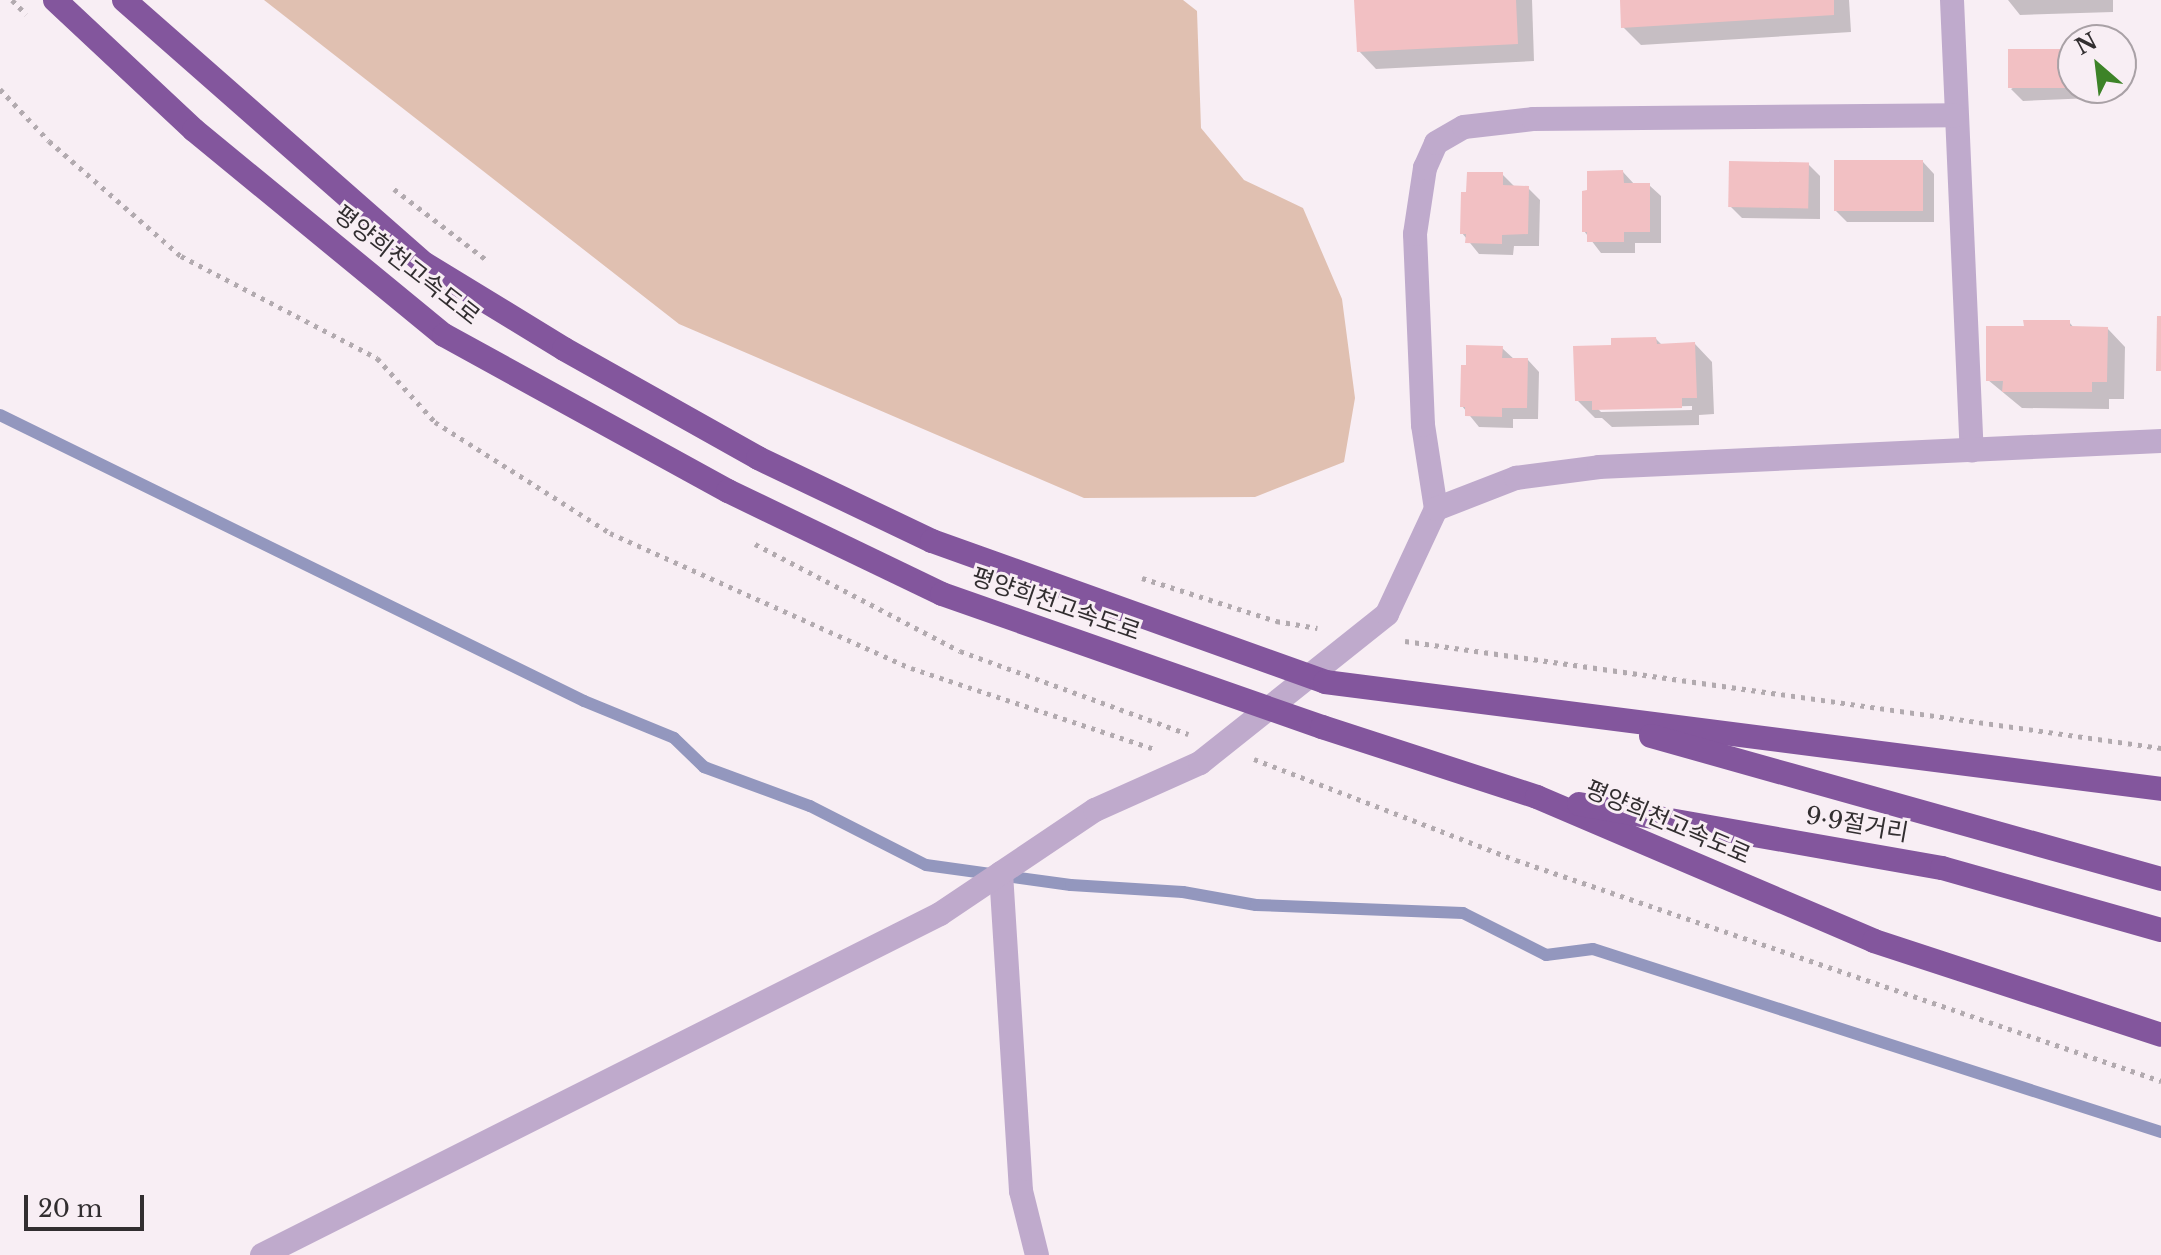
<!DOCTYPE html>
<html>
<head>
<meta charset="utf-8">
<style>
  body { margin:0 }
  #map { position:relative; width:2161px; height:1255px; overflow:hidden; background:#f8eef4; font-family:"Libre Baskerville","Noto Sans KR",serif }
  div>[style] { position:absolute }
  [style*='--x'] { left:calc(var(--x)*1px); top:calc(var(--y)*1px); width:calc(var(--w)*1px); rotate:calc(var(--a)*1deg) }
  .green>* { inset:0; background:#e0c0b1 }
  .shadow>* { inset:0; background:#0003 }
  .stream>* { height:12px; margin:-6px; padding:0 6px; transform-origin:6px; border-radius:6px; background:#9397be }
  .building>* { inset:0; background:#f2c0c3; transform-origin:0 0 }
  .path>* { height:5px; margin-top:-2.5px; transform-origin:0; background:repeating-linear-gradient(90deg,#b2aaaf 0 4px,transparent 0 10px) }
  .minor>* { height:24px; margin:-12px; padding:0 12px; transform-origin:12px; border-radius:12px; background:#bfaacc }
  .highway>* { height:24px; margin:-12px; padding:0 12px; transform-origin:12px; border-radius:12px; background:#83569d }
  span { translate:-50% -50%; white-space:nowrap; text-align:center; line-height:1.15; -webkit-text-stroke:6px #f8eef4; paint-order:stroke }
  .street-label { font-size:24px; color:#322e30 }
  .north { position:absolute; left:2057px; top:24px; width:80px; height:80px; box-sizing:border-box; background:#f8eef4; border:2px solid #a9a1a6; border-radius:50%; rotate:332deg; font-size:22px; font-weight:700; line-height:32px; text-align:center; color:#322e30 }
  .north::after { content:''; display:block; margin:auto; width:28px; height:36px; background:#3d8328; clip-path:polygon(50% 0,100% 100%,50% 72%,0 100%) }
  .scale { position:absolute; left:24px; top:1195px; width:120px; height:36px; box-sizing:border-box; border:4px solid #322e30; border-top:0; padding-left:10px; font-size:24px; line-height:28px; white-space:nowrap; color:#322e30; -webkit-text-stroke:6px #f8eef4; paint-order:stroke }
</style>
</head>
<body>
<div id="map">
  <div class="green">
    <div style="clip-path:polygon(264px 0,1183px 0,1197px 11px,1201px 128px,1244px 180px,1303px 208px,1342px 299px,1355px 398px,1344px 462px,1255px 497px,1084px 498px,679px 324px)"></div>
  </div>
  <div class="shadow">
    <div style="clip-path:polygon(1356px 0,1532px 0,1534px 61px,1376px 69px,1359px 51px)"></div>
    <div style="clip-path:polygon(1622px 0,1849px 0,1851px 32px,1641px 45px,1623px 27px)"></div>
    <div style="clip-path:polygon(2008px 0,2113px 0,2113px 12px,2020px 15px)"></div>
    <div style="clip-path:polygon(2073px 51px,2073px 88px,2116px 88px,2116px 97px,2023px 101px,2011px 89px)"></div>
    <div style="clip-path:polygon(1923px 162px,1934px 174px,1934px 222px,1847px 222px,1835px 210px)"></div>
    <div style="clip-path:polygon(1808px 164px,1820px 176px,1820px 219px,1742px 218px,1730px 206px)"></div>
    <div style="clip-path:polygon(1623px 172px,1635px 185px,1649px 185px,1661px 196px,1661px 243px,1635px 243px,1635px 253px,1601px 253px,1584px 231px)"></div>
    <div style="clip-path:polygon(1502px 174px,1514px 186px,1528px 188px,1540px 200px,1539px 246px,1514px 246px,1513px 255px,1479px 254px,1462px 233px)"></div>
    <div style="clip-path:polygon(2069px 322px,2075px 329px,2108px 329px,2125px 347px,2124px 399px,2109px 399px,2109px 409px,2022px 408px,1988px 380px,2026px 328px)"></div>
    <div style="clip-path:polygon(evenodd,1656px 339px,1662px 345px,1695px 344px,1712px 362px,1714px 414px,1699px 415px,1699px 425px,1612px 427px,1602px 418px,1595px 418px,1577px 400px,1613px 347px,1656px 339px,1692px 406px,1692px 410px,1601px 412px,1597px 408px,1692px 406px)"></div>
    <div style="clip-path:polygon(1502px 348px,1515px 360px,1528px 360px,1539px 372px,1538px 419px,1513px 419px,1513px 428px,1479px 427px,1462px 406px)"></div>
  </div>
  <div class="stream">
    <div style="--x:0;--y:415;--w:650;--a:26.09"></div>
    <div style="--x:584;--y:701;--w:97;--a:22.3"></div>
    <div style="--x:674;--y:738;--w:42;--a:44"></div>
    <div style="--x:704;--y:767;--w:113;--a:20.2"></div>
    <div style="--x:810;--y:806;--w:130;--a:27"></div>
    <div style="--x:926;--y:865;--w:146;--a:7.9"></div>
    <div style="--x:1071;--y:885;--w:112;--a:3.6"></div>
    <div style="--x:1183;--y:892;--w:74;--a:10.1"></div>
    <div style="--x:1256;--y:905;--w:207;--a:2.2"></div>
    <div style="--x:1463;--y:913;--w:93;--a:26.8"></div>
    <div style="--x:1546;--y:955;--w:47;--a:-7.3"></div>
    <div style="--x:1593;--y:949;--w:597;--a:17.86"></div>
  </div>
  <div class="building">
    <div style="clip-path:polygon(1354px 0,1516px 0,1518px 44px,1357px 52px)"></div>
    <div style="clip-path:polygon(1620px 0,1834px 0,1834px 15px,1621px 28px)"></div>
    <div style="left:2073px;top:49px;width:39px;height:65px;rotate:90deg"></div>
    <div style="left:1834px;top:160px;width:89px;height:51px"></div>
    <div style="left:1729px;top:161px;width:80px;height:46px;rotate:1deg"></div>
    <div style="clip-path:polygon(1623px 170px,1624px 183px,1650px 183px,1650px 232px,1624px 232px,1624px 242px,1587px 242px,1587px 232px,1582px 232px,1582px 191px,1587px 190px,1587px 171px)"></div>
    <div style="clip-path:polygon(1467px 172px,1503px 172px,1503px 185px,1529px 186px,1528px 234px,1502px 235px,1502px 244px,1465px 243px,1466px 234px,1460px 234px,1461px 192px,1466px 192px)"></div>
    <div style="clip-path:polygon(2157px 316px,2161px 316px,2161px 371px,2156px 371px)"></div>
    <div style="clip-path:polygon(2023px 320px,2070px 320px,2070px 326px,2108px 327px,2107px 382px,2092px 382px,2092px 392px,2002px 392px,2003px 381px,1986px 381px,1986px 326px,2024px 326px)"></div>
    <div style="clip-path:polygon(1656px 337px,1657px 344px,1695px 342px,1697px 398px,1682px 398px,1682px 408px,1592px 410px,1592px 401px,1575px 401px,1573px 346px,1611px 345px,1611px 338px)"></div>
    <div style="clip-path:polygon(1466px 345px,1503px 346px,1502px 358px,1528px 358px,1527px 408px,1502px 408px,1502px 417px,1465px 416px,1465px 407px,1460px 407px,1461px 365px,1466px 365px)"></div>
  </div>
  <div class="path">
    <div style="--x:12;--y:0;--w:20;--a:45"></div>
    <div style="--x:0;--y:89;--w:71;--a:46.7"></div>
    <div style="--x:49;--y:141;--w:175;--a:41.1"></div>
    <div style="--x:181;--y:256;--w:221;--a:27.5"></div>
    <div style="--x:377;--y:358;--w:86;--a:47.8"></div>
    <div style="--x:435;--y:422;--w:207;--a:32.4"></div>
    <div style="--x:610;--y:533;--w:330;--a:24.2"></div>
    <div style="--x:911;--y:668;--w:257;--a:18.4"></div>
    <div style="--x:394;--y:189;--w:118;--a:37.5"></div>
    <div style="--x:755;--y:544;--w:231;--a:27.6"></div>
    <div style="--x:960;--y:651;--w:243;--a:20"></div>
    <div style="--x:1142;--y:578;--w:141;--a:17.8"></div>
    <div style="--x:1276;--y:621;--w:42;--a:9.7"></div>
    <div style="--x:1405;--y:641;--w:764;--a:8.06"></div>
    <div style="--x:1254;--y:759;--w:281;--a:21.1"></div>
    <div style="--x:1516;--y:860;--w:682;--a:18.91"></div>
  </div>
  <div class="minor">
    <div style="--x:1952;--y:0;--w:451;--a:87.5"></div>
    <div style="--x:1436;--y:509;--w:85;--a:-98.8"></div>
    <div style="--x:1423;--y:425;--w:191;--a:-92.4"></div>
    <div style="--x:1415;--y:234;--w:67;--a:-81.4"></div>
    <div style="--x:1425;--y:168;--w:27;--a:-66"></div>
    <div style="--x:1436;--y:143;--w:32;--a:-30"></div>
    <div style="--x:1464;--y:127;--w:69;--a:-6.6"></div>
    <div style="--x:1533;--y:119;--w:422;--a:-0.5"></div>
    <div style="--x:1001;--y:873;--w:319;--a:86.4"></div>
    <div style="--x:1021;--y:1191;--w:66;--a:76"></div>
    <div style="--x:262;--y:1255;--w:759;--a:-26.7"></div>
    <div style="--x:940;--y:914;--w:187;--a:-33.9"></div>
    <div style="--x:1095;--y:810;--w:115;--a:-24.1"></div>
    <div style="--x:1200;--y:763;--w:239;--a:-38.5"></div>
    <div style="--x:1387;--y:614;--w:116;--a:-65"></div>
    <div style="--x:1436;--y:509;--w:86;--a:-21.2"></div>
    <div style="--x:1516;--y:478;--w:84;--a:-7.5"></div>
    <div style="--x:1599;--y:467;--w:563;--a:-2.65"></div>
  </div>
  <div class="highway">
    <div style="--x:55;--y:0;--w:190;--a:43.1"></div>
    <div style="--x:194;--y:130;--w:323;--a:39.4"></div>
    <div style="--x:444;--y:335;--w:324;--a:28.8"></div>
    <div style="--x:728;--y:491;--w:237;--a:25.7"></div>
    <div style="--x:942;--y:594;--w:403;--a:19.3"></div>
    <div style="--x:1322;--y:727;--w:226;--a:18"></div>
    <div style="--x:1537;--y:797;--w:366;--a:23.1"></div>
    <div style="--x:1874;--y:941;--w:302;--a:18.1"></div>
    <div style="--x:124;--y:0;--w:400;--a:41.3"></div>
    <div style="--x:425;--y:264;--w:163;--a:31.4"></div>
    <div style="--x:564;--y:349;--w:223;--a:29.3"></div>
    <div style="--x:758;--y:458;--w:193;--a:25.5"></div>
    <div style="--x:932;--y:541;--w:418;--a:19.7"></div>
    <div style="--x:1325;--y:682;--w:843;--a:7.29"></div>
    <div style="--x:1651;--y:736;--w:530;--a:15.66"></div>
    <div style="--x:1579;--y:804;--w:369;--a:10"></div>
    <div style="--x:1942;--y:868;--w:228;--a:15.8"></div>
  </div>
  <div class="street-label">
    <span style="left:407px;top:265px;rotate:38deg">평양희천고속도로</span>
    <span style="left:1056px;top:604px;rotate:19deg">평양희천고속도로</span>
    <span style="left:1668px;top:822px;rotate:23deg">평양희천고속도로</span>
    <span style="left:1857px;top:824px;rotate:10deg">9·9절거리</span>
  </div>
  <div class="north">N</div>
  <div class="scale">20 m</div>
</div>
</body>
</html>
